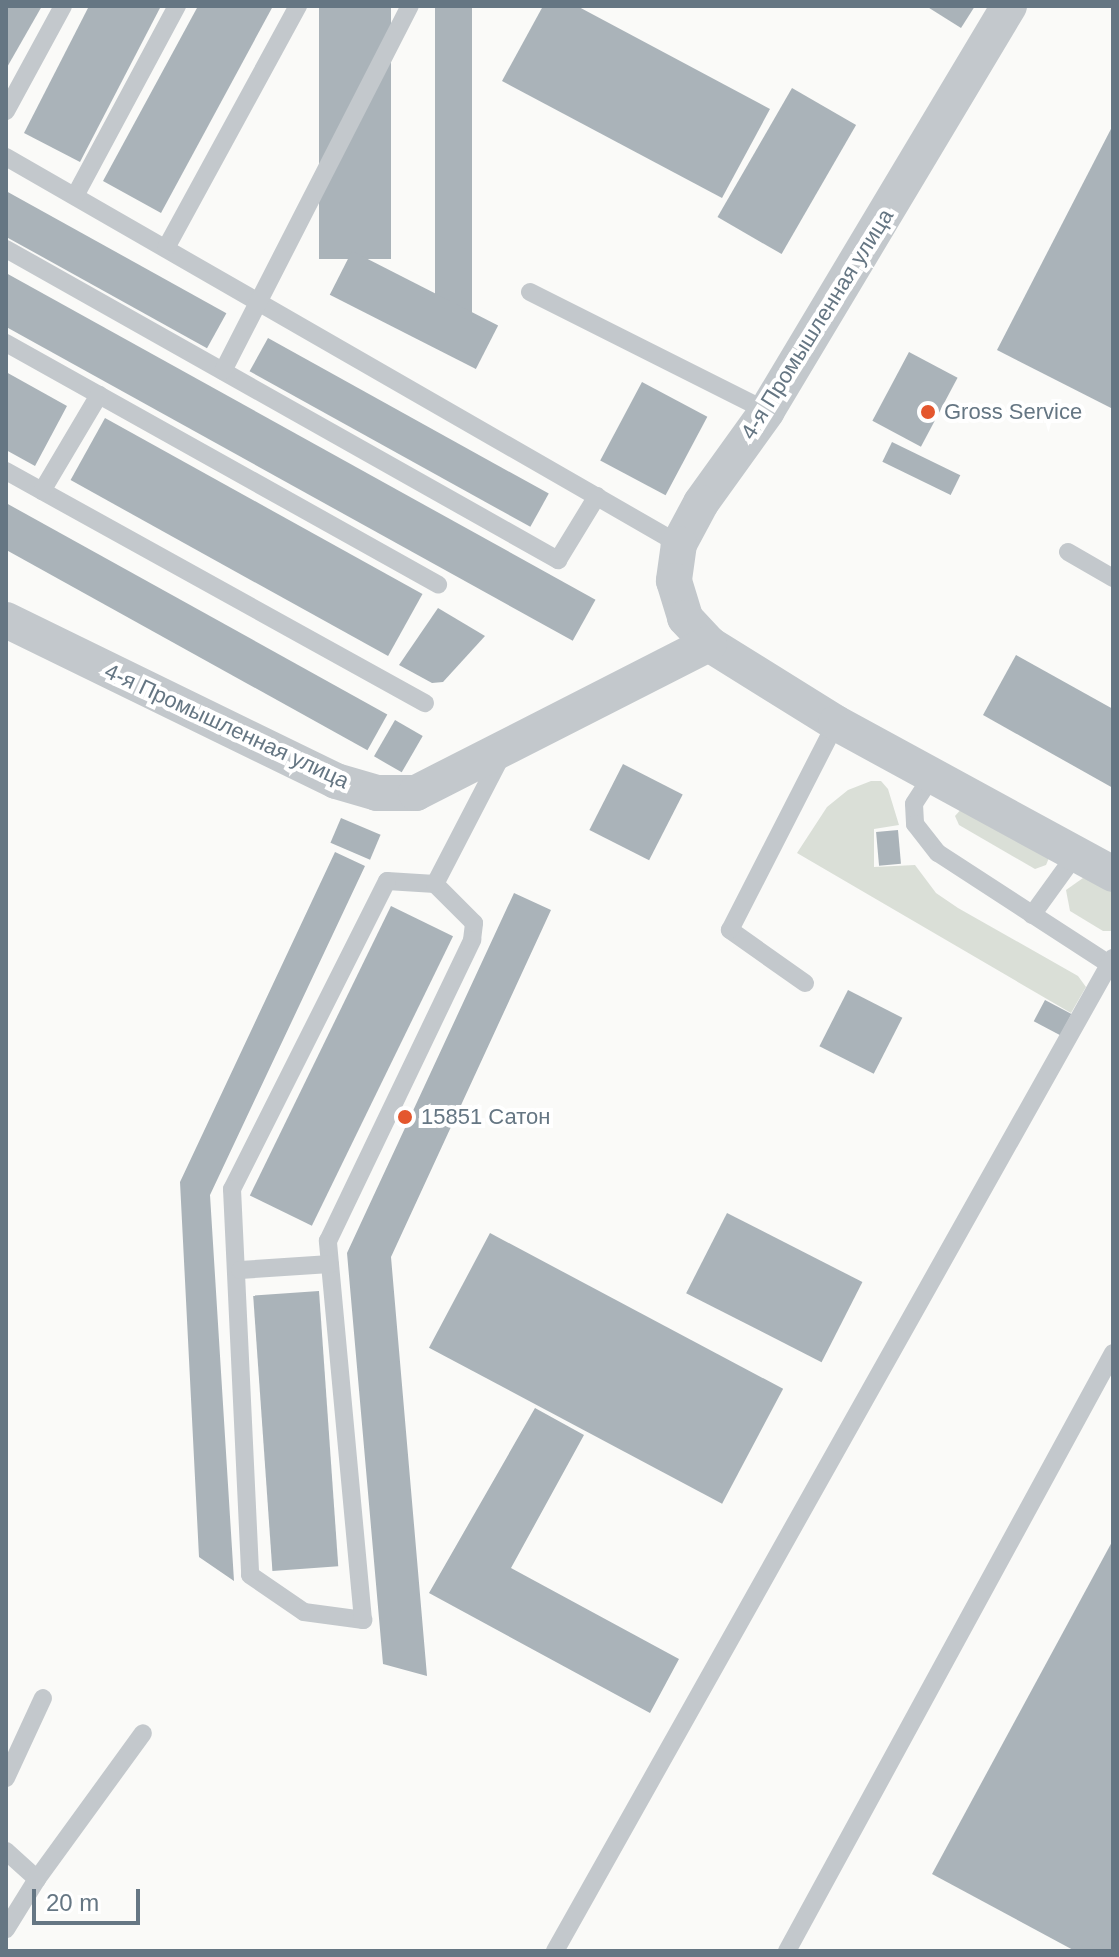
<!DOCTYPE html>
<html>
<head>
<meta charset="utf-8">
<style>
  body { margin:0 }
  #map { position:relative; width:1119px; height:1957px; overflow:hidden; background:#fafaf8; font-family:Arial,sans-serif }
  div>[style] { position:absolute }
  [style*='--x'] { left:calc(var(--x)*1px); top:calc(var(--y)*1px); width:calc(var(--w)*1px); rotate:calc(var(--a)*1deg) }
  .green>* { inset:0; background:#dadfd7 }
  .building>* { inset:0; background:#aab3b9; transform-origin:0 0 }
  .service>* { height:18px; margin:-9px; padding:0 9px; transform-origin:9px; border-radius:9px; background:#c3c8cc }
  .minor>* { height:36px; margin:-18px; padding:0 18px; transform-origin:18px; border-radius:18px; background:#c3c8cc }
  .dots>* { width:22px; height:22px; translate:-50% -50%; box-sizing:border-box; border:4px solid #fff; border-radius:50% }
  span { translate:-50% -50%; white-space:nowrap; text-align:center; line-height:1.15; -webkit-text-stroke:8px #fff; paint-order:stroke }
  .street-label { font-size:22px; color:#657683 }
  .poi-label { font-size:22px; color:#657683 }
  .left { translate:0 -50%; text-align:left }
  .frame { position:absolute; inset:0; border:8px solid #657683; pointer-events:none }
  .scale { position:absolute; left:32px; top:1889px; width:108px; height:36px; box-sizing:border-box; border:4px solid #657683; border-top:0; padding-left:10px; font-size:24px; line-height:28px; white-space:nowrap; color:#657683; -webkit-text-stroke:6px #fff; paint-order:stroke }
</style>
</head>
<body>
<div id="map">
  <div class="green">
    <div style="clip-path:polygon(871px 781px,881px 781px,888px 789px,899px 825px,874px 829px,874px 867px,915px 865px,936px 893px,958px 908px,1078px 976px,1086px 987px,1071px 1013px,797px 853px,827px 807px,848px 790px)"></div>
    <div style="clip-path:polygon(963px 807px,1049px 858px,1046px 865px,1035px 869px,959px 825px,955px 816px)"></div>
    <div style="clip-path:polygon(1083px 878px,1113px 888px,1113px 931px,1103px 931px,1070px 911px,1066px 890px)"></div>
  </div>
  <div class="building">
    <div style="clip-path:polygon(6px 6px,42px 6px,6px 69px)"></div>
    <div style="clip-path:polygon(89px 6px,161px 6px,80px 162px,24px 133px)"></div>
    <div style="clip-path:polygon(198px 6px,273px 6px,161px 213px,103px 181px)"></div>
    <div style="left:319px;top:6px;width:72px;height:253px"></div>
    <div style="left:435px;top:6px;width:37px;height:307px"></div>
    <div style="clip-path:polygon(543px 6px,577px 6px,770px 109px,722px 198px,502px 81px)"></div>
    <div style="clip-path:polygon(926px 6px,975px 6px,961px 28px)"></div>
    <div style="left:792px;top:88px;width:74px;height:149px;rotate:30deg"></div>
    <div style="clip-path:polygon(1113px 125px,1113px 409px,997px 350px)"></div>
    <div style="left:6px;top:191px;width:252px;height:40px;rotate:29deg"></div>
    <div style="left:352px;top:251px;width:164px;height:49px;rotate:27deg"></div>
    <div style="left:6px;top:273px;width:674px;height:47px;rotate:29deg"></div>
    <div style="left:268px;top:338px;width:321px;height:38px;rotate:29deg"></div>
    <div style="left:909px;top:352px;width:55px;height:78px;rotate:28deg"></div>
    <div style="clip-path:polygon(6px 372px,67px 406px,35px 466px,6px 450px)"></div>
    <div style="left:642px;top:382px;width:74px;height:89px;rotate:28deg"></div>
    <div style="left:105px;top:418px;width:363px;height:71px;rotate:29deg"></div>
    <div style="left:892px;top:442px;width:76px;height:22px;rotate:26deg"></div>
    <div style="left:6px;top:503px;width:436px;height:41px;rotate:29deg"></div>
    <div style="clip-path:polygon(438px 608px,485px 636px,443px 682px,432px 683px,399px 665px)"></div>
    <div style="clip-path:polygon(1016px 655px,1113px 709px,1113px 788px,983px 715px)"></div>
    <div style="left:395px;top:720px;width:32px;height:42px;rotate:30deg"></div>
    <div style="left:623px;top:764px;width:67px;height:74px;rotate:27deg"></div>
    <div style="left:341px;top:818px;width:43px;height:27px;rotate:23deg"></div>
    <div style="left:898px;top:830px;width:34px;height:22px;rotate:85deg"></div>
    <div style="clip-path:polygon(335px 852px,365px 866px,210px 1195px,234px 1581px,199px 1557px,180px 1182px)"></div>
    <div style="clip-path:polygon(514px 893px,551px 910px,391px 1257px,427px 1676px,383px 1664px,347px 1253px)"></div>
    <div style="left:391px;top:906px;width:69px;height:322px;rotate:26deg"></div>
    <div style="left:848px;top:990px;width:61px;height:63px;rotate:27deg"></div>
    <div style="left:1045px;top:1000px;width:30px;height:24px;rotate:28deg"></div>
    <div style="left:727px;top:1213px;width:152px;height:90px;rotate:27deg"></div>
    <div style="left:490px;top:1233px;width:332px;height:130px;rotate:28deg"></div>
    <div style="left:319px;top:1291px;width:276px;height:66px;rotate:86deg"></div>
    <div style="clip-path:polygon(535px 1408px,584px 1435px,511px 1568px,679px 1659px,650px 1713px,429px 1593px)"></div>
    <div style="clip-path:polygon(1113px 1540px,1113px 1951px,1075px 1951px,932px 1874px)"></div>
  </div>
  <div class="service">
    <div style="--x:6;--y:111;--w:119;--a:-61.5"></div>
    <div style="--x:6;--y:157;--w:776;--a:29.9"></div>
    <div style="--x:75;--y:196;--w:216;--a:-61.8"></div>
    <div style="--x:166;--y:248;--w:276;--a:-61.4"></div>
    <div style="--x:6;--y:249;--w:634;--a:29.4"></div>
    <div style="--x:558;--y:560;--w:75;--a:-58.6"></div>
    <div style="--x:530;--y:292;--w:265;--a:26.7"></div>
    <div style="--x:6;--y:343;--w:495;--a:29.2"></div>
    <div style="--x:223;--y:371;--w:410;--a:-62.9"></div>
    <div style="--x:6;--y:471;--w:479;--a:29"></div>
    <div style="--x:42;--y:491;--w:112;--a:-59.3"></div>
    <div style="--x:1068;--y:552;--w:52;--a:30"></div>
    <div style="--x:932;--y:776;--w:33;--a:123"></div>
    <div style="--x:914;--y:804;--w:20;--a:87"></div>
    <div style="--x:915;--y:824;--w:37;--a:52"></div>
    <div style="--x:938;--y:853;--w:204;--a:33"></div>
    <div style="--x:435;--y:884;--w:48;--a:-176.4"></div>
    <div style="--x:387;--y:881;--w:345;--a:116.7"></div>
    <div style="--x:232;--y:1189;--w:386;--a:87.3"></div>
    <div style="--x:250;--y:1575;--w:65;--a:34.4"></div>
    <div style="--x:304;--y:1612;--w:60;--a:7.7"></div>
    <div style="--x:363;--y:1620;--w:381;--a:-95.3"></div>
    <div style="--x:328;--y:1241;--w:334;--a:-64.4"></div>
    <div style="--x:472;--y:940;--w:17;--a:-83"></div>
    <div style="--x:474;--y:923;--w:55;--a:-135"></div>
    <div style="--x:435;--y:884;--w:148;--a:-62.6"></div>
    <div style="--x:1032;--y:915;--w:75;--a:-54.2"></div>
    <div style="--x:805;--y:983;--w:92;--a:-144.8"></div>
    <div style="--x:730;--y:930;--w:233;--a:-62.9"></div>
    <div style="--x:240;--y:1270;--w:90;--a:-3.8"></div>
    <div style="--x:6;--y:1778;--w:88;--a:-65.2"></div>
    <div style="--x:6;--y:1851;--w:42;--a:42.1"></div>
    <div style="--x:37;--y:1879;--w:59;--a:121.8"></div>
    <div style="--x:37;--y:1879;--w:180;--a:-54"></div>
    <div style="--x:555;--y:1951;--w:1139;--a:-60.67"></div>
    <div style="--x:787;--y:1951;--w:681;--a:-61.4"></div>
  </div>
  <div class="minor">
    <div style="--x:1009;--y:6;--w:472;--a:120.9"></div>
    <div style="--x:767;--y:411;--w:113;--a:125.7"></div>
    <div style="--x:701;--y:503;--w:47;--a:118.2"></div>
    <div style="--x:679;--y:544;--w:37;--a:98"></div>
    <div style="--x:674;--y:581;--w:39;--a:73"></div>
    <div style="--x:685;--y:618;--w:35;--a:47"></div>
    <div style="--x:709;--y:644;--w:150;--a:31.9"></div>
    <div style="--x:836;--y:723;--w:315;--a:28.6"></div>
    <div style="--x:6;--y:620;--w:367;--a:26"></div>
    <div style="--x:336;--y:781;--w:43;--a:16.3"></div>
    <div style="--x:377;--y:793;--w:39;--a:0"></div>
    <div style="--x:416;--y:793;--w:329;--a:-27"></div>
  </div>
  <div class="dots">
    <div style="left:928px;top:412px;background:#e4572e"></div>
    <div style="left:405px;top:1117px;background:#e4572e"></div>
  </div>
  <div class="street-label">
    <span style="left:817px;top:324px;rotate:-58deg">4-я Промышленная улица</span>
    <span style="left:227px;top:726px;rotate:25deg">4-я Промышленная улица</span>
  </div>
  <div class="poi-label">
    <span class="left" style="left:944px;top:412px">Gross Service</span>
    <span class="left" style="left:421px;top:1117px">15851 Сатон</span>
  </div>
  <div class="frame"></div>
  <div class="scale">20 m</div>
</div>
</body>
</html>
